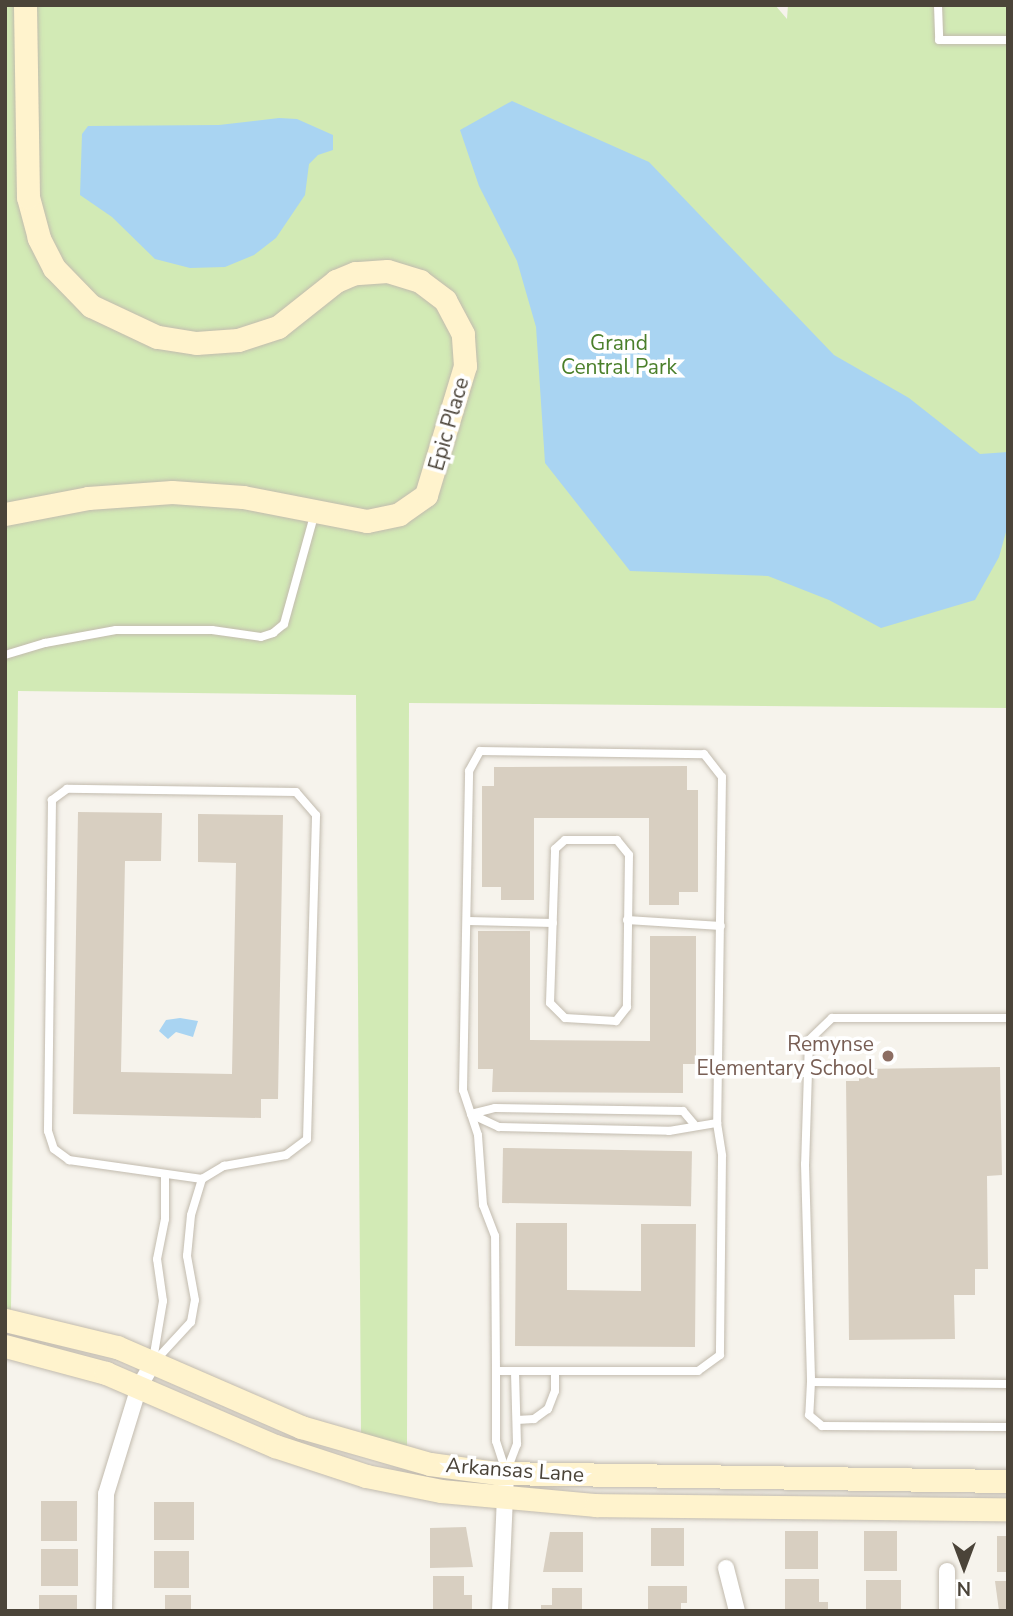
<!DOCTYPE html>
<html>
<head>
<meta charset="utf-8">
<style>
  body { margin:0 }
  #map { position:relative; width:1013px; height:1616px; overflow:hidden; background:#f6f3ec; font-family:"Nunito Sans",sans-serif }
  div>[style] { position:absolute }
  [style*='--x'] { left:calc(var(--x)*1px); top:calc(var(--y)*1px); width:calc(var(--w)*1px); rotate:calc(var(--a)*1deg) }
  .green>* { inset:0; background:#d2eab5 }
  .water>* { inset:0; background:#a9d4f2 }
  .building>* { inset:0; background:#d8cfc1; transform-origin:0 0 }
  .roads { filter:drop-shadow(0 0 2px #c2bbae) drop-shadow(0 0 2px #c2bbae) }
  .lane>* { height:8px; margin:-4px; padding:0 4px; transform-origin:4px; border-radius:4px; background:#fff }
  .street>* { height:16px; margin:-8px; padding:0 8px; transform-origin:8px; border-radius:8px; background:#fff }
  .secondary>* { height:23px; margin:-11.5px; padding:0 11.5px; transform-origin:11.5px; border-radius:11.5px; background:#fff3cd }
  .dots>* { width:19px; height:19px; translate:-50% -50%; box-sizing:border-box; border:4px solid #fff; border-radius:50% }
  span { translate:-50% -50%; white-space:nowrap; text-align:center; line-height:1.15; -webkit-text-stroke:7px #fff; paint-order:stroke }
  .park-label { font-size:21px; color:#4a7f2a }
  .street-label { font-size:21px; color:#4b4439 }
  .education-label { font-size:21px; color:#785e54 }
  .right { translate:-100% -50%; text-align:right }
  .frame { position:absolute; inset:0; border:7px solid #4b4439; pointer-events:none }
  .north { position:absolute; left:929px; top:1532px; width:70px; height:70px; -webkit-text-stroke:5px #fff; paint-order:stroke; rotate:180deg; font-size:19px; font-weight:700; line-height:28px; text-align:center; color:#4b4439 }
  .north::after { content:''; display:block; margin:auto; width:24px; height:32px; background:#4b4439; clip-path:polygon(50% 0,100% 100%,50% 72%,0 100%) }
</style>
</head>
<body>
<div id="map">
  <div class="green">
    <div style="clip-path:polygon(5px 5px,775px 5px,787px 19px,788px 5px,1008px 5px,1008px 708px,409px 703px,407px 1447px,361px 1433px,356px 695px,18px 691px,11px 1311px,5px 1310px)"></div>
  </div>
  <div class="water">
    <div style="clip-path:polygon(512px 101px,649px 162px,834px 355px,909px 398px,980px 454px,1008px 452px,1008px 525px,999px 557px,975px 600px,881px 628px,829px 600px,768px 576px,630px 571px,545px 463px,536px 327px,517px 261px,479px 186px,460px 130px)"></div>
    <div style="clip-path:polygon(279px 118px,297px 119px,333px 135px,333px 150px,318px 155px,309px 164px,305px 195px,276px 238px,254px 255px,225px 267px,190px 268px,155px 259px,112px 217px,80px 195px,82px 134px,88px 126px,219px 125px)"></div>
    <div style="clip-path:polygon(180px 1018px,198px 1021px,193px 1037px,176px 1032px,168px 1039px,159px 1031px,166px 1020px)"></div>
  </div>
  <div class="building">
    <div style="clip-path:polygon(687px 766px,687px 790px,698px 790px,698px 892px,679px 892px,679px 905px,649px 905px,649px 818px,534px 818px,534px 900px,501px 900px,501px 887px,482px 887px,482px 786px,494px 786px,494px 767px)"></div>
    <div style="clip-path:polygon(78px 812px,162px 813px,161px 861px,125px 861px,121px 1072px,232px 1074px,236px 863px,198px 862px,198px 814px,283px 815px,278px 1099px,261px 1099px,261px 1118px,73px 1114px)"></div>
    <div style="clip-path:polygon(478px 931px,530px 931px,530px 1040px,650px 1041px,650px 936px,696px 936px,696px 1064px,683px 1064px,683px 1093px,492px 1092px,493px 1069px,478px 1069px)"></div>
    <div style="clip-path:polygon(1000px 1067px,1002px 1175px,987px 1176px,988px 1269px,975px 1269px,975px 1295px,954px 1295px,955px 1339px,849px 1340px,846px 1081px,859px 1081px,859px 1069px)"></div>
    <div style="left:503px;top:1148px;width:189px;height:55px;rotate:1deg"></div>
    <div style="clip-path:polygon(516px 1223px,567px 1223px,567px 1290px,641px 1291px,641px 1224px,696px 1224px,695px 1347px,515px 1346px)"></div>
    <div style="left:41px;top:1501px;width:36px;height:40px"></div>
    <div style="left:154px;top:1502px;width:40px;height:38px"></div>
    <div style="clip-path:polygon(466px 1527px,473px 1567px,430px 1568px,430px 1528px)"></div>
    <div style="left:651px;top:1528px;width:33px;height:38px"></div>
    <div style="left:785px;top:1531px;width:33px;height:38px"></div>
    <div style="left:864px;top:1531px;width:33px;height:40px"></div>
    <div style="clip-path:polygon(550px 1532px,583px 1532px,583px 1572px,543px 1572px)"></div>
    <div style="left:997px;top:1536px;width:11px;height:36px"></div>
    <div style="left:41px;top:1549px;width:37px;height:37px"></div>
    <div style="left:154px;top:1551px;width:35px;height:37px"></div>
    <div style="clip-path:polygon(433px 1576px,464px 1576px,464px 1595px,472px 1595px,472px 1611px,433px 1611px)"></div>
    <div style="clip-path:polygon(785px 1579px,819px 1579px,819px 1602px,828px 1602px,828px 1611px,785px 1611px)"></div>
    <div style="left:866px;top:1580px;width:35px;height:31px"></div>
    <div style="clip-path:polygon(995px 1581px,1008px 1581px,1008px 1611px,999px 1611px)"></div>
    <div style="clip-path:polygon(648px 1586px,687px 1586px,687px 1603px,681px 1603px,681px 1611px,648px 1611px)"></div>
    <div style="clip-path:polygon(552px 1588px,582px 1588px,582px 1611px,541px 1611px,541px 1605px,552px 1605px)"></div>
    <div style="left:39px;top:1595px;width:38px;height:16px"></div>
    <div style="left:165px;top:1595px;width:26px;height:16px"></div>
  </div>
  <div class="roads">
    <div class="lane">
      <div style="--x:938;--y:5;--w:35;--a:88"></div>
      <div style="--x:939;--y:40;--w:69;--a:0"></div>
      <div style="--x:5;--y:655;--w:42;--a:-16.7"></div>
      <div style="--x:45;--y:643;--w:72;--a:-10.4"></div>
      <div style="--x:116;--y:630;--w:96;--a:0"></div>
      <div style="--x:212;--y:630;--w:49;--a:8.1"></div>
      <div style="--x:261;--y:637;--w:13;--a:-18"></div>
      <div style="--x:273;--y:633;--w:14;--a:-39"></div>
      <div style="--x:284;--y:624;--w:116;--a:-74.5"></div>
      <div style="--x:480;--y:751;--w:224;--a:0.8"></div>
      <div style="--x:704;--y:754;--w:29;--a:52"></div>
      <div style="--x:722;--y:777;--w:346;--a:90.8"></div>
      <div style="--x:717;--y:1123;--w:33;--a:81"></div>
      <div style="--x:722;--y:1156;--w:199;--a:90.6"></div>
      <div style="--x:720;--y:1355;--w:27;--a:144"></div>
      <div style="--x:698;--y:1371;--w:202;--a:180"></div>
      <div style="--x:496;--y:1371;--w:135;--a:-90.4"></div>
      <div style="--x:495;--y:1236;--w:33;--a:-111"></div>
      <div style="--x:483;--y:1205;--w:70;--a:-94.1"></div>
      <div style="--x:478;--y:1135;--w:47;--a:-108.4"></div>
      <div style="--x:463;--y:1090;--w:319;--a:-88.9"></div>
      <div style="--x:469;--y:771;--w:23;--a:-61"></div>
      <div style="--x:565;--y:840;--w:52;--a:0"></div>
      <div style="--x:617;--y:840;--w:19;--a:51"></div>
      <div style="--x:629;--y:855;--w:152;--a:90.8"></div>
      <div style="--x:627;--y:1007;--w:18;--a:128"></div>
      <div style="--x:616;--y:1021;--w:51;--a:-176.6"></div>
      <div style="--x:565;--y:1018;--w:21;--a:-135"></div>
      <div style="--x:550;--y:1003;--w:154;--a:-88.1"></div>
      <div style="--x:555;--y:849;--w:13;--a:-42"></div>
      <div style="--x:627;--y:920;--w:94;--a:3.7"></div>
      <div style="--x:468;--y:921;--w:85;--a:1.3"></div>
      <div style="--x:1008;--y:1018;--w:176;--a:180"></div>
      <div style="--x:832;--y:1018;--w:32;--a:136"></div>
      <div style="--x:809;--y:1040;--w:124;--a:91.8"></div>
      <div style="--x:805;--y:1164;--w:218;--a:88.4"></div>
      <div style="--x:811;--y:1382;--w:197;--a:0.6"></div>
      <div style="--x:471;--y:1114;--w:31;--a:25"></div>
      <div style="--x:499;--y:1127;--w:170;--a:1.3"></div>
      <div style="--x:669;--y:1131;--w:49;--a:-9.5"></div>
      <div style="--x:471;--y:1114;--w:25;--a:-14"></div>
      <div style="--x:495;--y:1108;--w:188;--a:0.9"></div>
      <div style="--x:683;--y:1111;--w:17;--a:50"></div>
      <div style="--x:153;--y:1360;--w:60;--a:-80.4"></div>
      <div style="--x:163;--y:1301;--w:42;--a:-98.1"></div>
      <div style="--x:157;--y:1259;--w:41;--a:-78.7"></div>
      <div style="--x:165;--y:1219;--w:44;--a:-90"></div>
      <div style="--x:155;--y:1361;--w:53;--a:-47.3"></div>
      <div style="--x:191;--y:1322;--w:22;--a:-80"></div>
      <div style="--x:195;--y:1300;--w:45;--a:-100.3"></div>
      <div style="--x:187;--y:1256;--w:41;--a:-84.4"></div>
      <div style="--x:191;--y:1215;--w:38;--a:-73"></div>
      <div style="--x:202;--y:1179;--w:26;--a:-31"></div>
      <div style="--x:224;--y:1166;--w:63;--a:-10.1"></div>
      <div style="--x:286;--y:1155;--w:26;--a:-37"></div>
      <div style="--x:307;--y:1139;--w:324;--a:-88.4"></div>
      <div style="--x:316;--y:815;--w:30;--a:-131"></div>
      <div style="--x:296;--y:792;--w:229;--a:-179.2"></div>
      <div style="--x:67;--y:789;--w:19;--a:144"></div>
      <div style="--x:52;--y:800;--w:331;--a:90.7"></div>
      <div style="--x:48;--y:1131;--w:19;--a:72"></div>
      <div style="--x:54;--y:1149;--w:19;--a:36"></div>
      <div style="--x:69;--y:1160;--w:134;--a:8.1"></div>
      <div style="--x:496;--y:1371;--w:70;--a:90"></div>
      <div style="--x:496;--y:1441;--w:33;--a:72"></div>
      <div style="--x:811;--y:1382;--w:33;--a:93"></div>
      <div style="--x:809;--y:1415;--w:17;--a:40"></div>
      <div style="--x:822;--y:1426;--w:186;--a:0.3"></div>
      <div style="--x:517;--y:1420;--w:17;--a:-3"></div>
      <div style="--x:534;--y:1419;--w:17;--a:-36"></div>
      <div style="--x:548;--y:1409;--w:19;--a:-69"></div>
      <div style="--x:555;--y:1391;--w:20;--a:-90"></div>
      <div style="--x:507;--y:1470;--w:28;--a:-69"></div>
      <div style="--x:517;--y:1444;--w:73;--a:-91.6"></div>
    </div>
    <div class="street">
      <div style="--x:726;--y:1568;--w:44;--a:75.7"></div>
      <div style="--x:947;--y:1571;--w:40;--a:90"></div>
      <div style="--x:104;--y:1611;--w:117;--a:-89"></div>
      <div style="--x:106;--y:1494;--w:112;--a:-72.9"></div>
      <div style="--x:139;--y:1387;--w:28;--a:-60"></div>
      <div style="--x:500;--y:1611;--w:138;--a:-87.5"></div>
    </div>
    <div class="secondary">
      <div style="--x:5;--y:514;--w:85;--a:-10.9"></div>
      <div style="--x:88;--y:498;--w:84;--a:-4.1"></div>
      <div style="--x:172;--y:492;--w:71;--a:4"></div>
      <div style="--x:243;--y:497;--w:126;--a:11"></div>
      <div style="--x:367;--y:521;--w:33;--a:-12"></div>
      <div style="--x:399;--y:514;--w:33;--a:-35"></div>
      <div style="--x:426;--y:495;--w:135;--a:-73.2"></div>
      <div style="--x:465;--y:366;--w:32;--a:-94"></div>
      <div style="--x:463;--y:334;--w:38;--a:-118"></div>
      <div style="--x:445;--y:300;--w:31;--a:-143"></div>
      <div style="--x:420;--y:281;--w:34;--a:-163"></div>
      <div style="--x:387;--y:271;--w:32;--a:176"></div>
      <div style="--x:355;--y:273;--w:21;--a:157"></div>
      <div style="--x:336;--y:281;--w:74;--a:141.6"></div>
      <div style="--x:278;--y:327;--w:42;--a:162"></div>
      <div style="--x:238;--y:340;--w:42;--a:175.9"></div>
      <div style="--x:196;--y:343;--w:39;--a:-171"></div>
      <div style="--x:157;--y:337;--w:73;--a:-154.8"></div>
      <div style="--x:91;--y:306;--w:53;--a:-134.2"></div>
      <div style="--x:54;--y:268;--w:34;--a:-117"></div>
      <div style="--x:39;--y:238;--w:42;--a:-105"></div>
      <div style="--x:28;--y:197;--w:192;--a:-90.9"></div>
      <div style="--x:5;--y:1320;--w:115;--a:13.6"></div>
      <div style="--x:117;--y:1347;--w:201;--a:23.5"></div>
      <div style="--x:301;--y:1427;--w:134;--a:16"></div>
      <div style="--x:430;--y:1464;--w:68;--a:7.7"></div>
      <div style="--x:497;--y:1473;--w:511;--a:0.9"></div>
      <div style="--x:5;--y:1346;--w:105;--a:15"></div>
      <div style="--x:106;--y:1373;--w:184;--a:23.4"></div>
      <div style="--x:275;--y:1446;--w:96;--a:18.2"></div>
      <div style="--x:366;--y:1476;--w:76;--a:11.3"></div>
      <div style="--x:441;--y:1491;--w:156;--a:5.2"></div>
      <div style="--x:596;--y:1505;--w:412;--a:0.6"></div>
    </div>
  </div>
  <div class="dots">
    <div style="left:888px;top:1056px;background:#8d6e63"></div>
  </div>
  <div class="park-label">
    <span style="left:619px;top:355px">Grand<br>Central Park</span>
  </div>
  <div class="street-label">
    <span style="left:449px;top:424px;rotate:-74deg">Epic Place</span>
    <span style="left:515px;top:1470px;rotate:4deg">Arkansas Lane</span>
  </div>
  <div class="education-label">
    <span class="right" style="left:874px;top:1056px">Remynse<br>Elementary School</span>
  </div>
  <div class="frame"></div>
  <div class="north">N</div>
</div>
</body>
</html>
